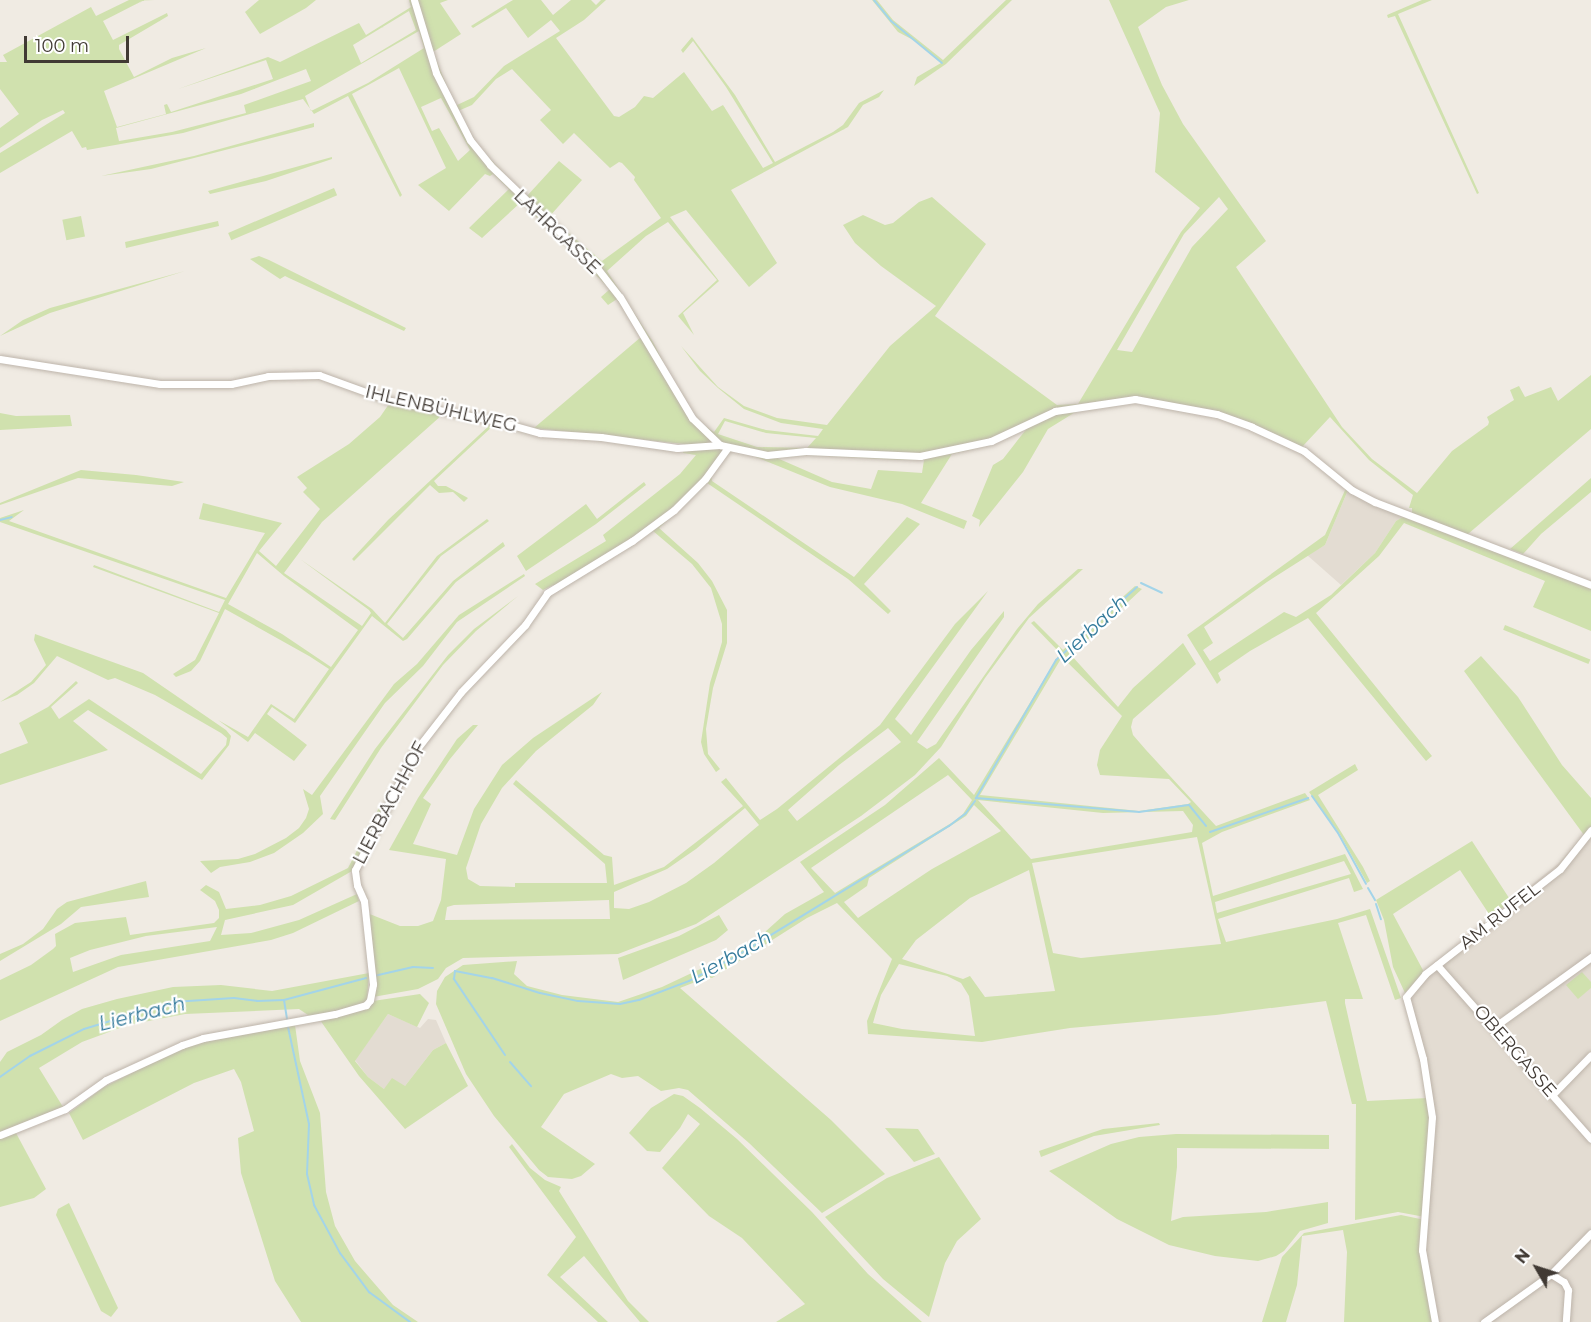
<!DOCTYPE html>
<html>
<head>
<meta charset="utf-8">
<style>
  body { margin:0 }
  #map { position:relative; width:1591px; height:1322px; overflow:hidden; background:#f0ebe3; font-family:Montserrat,sans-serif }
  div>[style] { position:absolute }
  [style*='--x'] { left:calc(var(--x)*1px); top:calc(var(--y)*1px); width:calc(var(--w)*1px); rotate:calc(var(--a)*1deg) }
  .residential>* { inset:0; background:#e3dcd2 }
  .green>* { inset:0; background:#d0e1ae; transform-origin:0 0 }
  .stream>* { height:2px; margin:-1px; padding:0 1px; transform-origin:1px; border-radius:1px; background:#a3d4e9 }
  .roads { filter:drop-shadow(0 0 2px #bdb4aa) drop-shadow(0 0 2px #bdb4aa) }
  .street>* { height:7px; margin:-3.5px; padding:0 3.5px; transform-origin:3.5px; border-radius:3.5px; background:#fff }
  span { translate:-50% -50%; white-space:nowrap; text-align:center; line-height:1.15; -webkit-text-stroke:4.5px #fff; paint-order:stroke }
  .street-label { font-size:18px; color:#413a34 }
  .water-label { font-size:20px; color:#357b9c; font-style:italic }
  .north { position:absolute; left:1507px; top:1238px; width:60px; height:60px; -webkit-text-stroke:4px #fff; paint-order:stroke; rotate:309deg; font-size:16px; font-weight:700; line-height:24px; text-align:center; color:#413a34 }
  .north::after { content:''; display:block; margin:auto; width:21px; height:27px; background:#413a34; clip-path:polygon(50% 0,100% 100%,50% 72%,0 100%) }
  .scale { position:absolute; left:24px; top:36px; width:105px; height:27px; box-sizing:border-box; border:3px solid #413a34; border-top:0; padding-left:8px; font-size:18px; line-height:21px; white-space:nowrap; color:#413a34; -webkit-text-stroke:4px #fff; paint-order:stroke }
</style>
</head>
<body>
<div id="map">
  <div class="residential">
    <div style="clip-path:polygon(1348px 490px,1403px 517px,1396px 521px,1375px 553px,1341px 585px,1307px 555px,1325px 545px)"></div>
    <div style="clip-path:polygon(1591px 826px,1591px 1322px,1434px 1322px,1422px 1265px,1428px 1098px,1405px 993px,1424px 972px,1559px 863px)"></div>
    <div style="clip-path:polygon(388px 1014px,420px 1028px,428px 1019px,436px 1020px,446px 1043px,433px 1050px,405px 1086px,384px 1089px,368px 1077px,355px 1060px)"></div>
  </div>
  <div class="green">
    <div style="clip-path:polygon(evenodd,129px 0,144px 0,103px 21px,113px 40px,167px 13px,168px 16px,119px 45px,119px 49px,134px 77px,172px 58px,206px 48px,104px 91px,117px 127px,166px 114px,164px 105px,167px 104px,171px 112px,273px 79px,266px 60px,178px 89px,268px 57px,280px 62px,359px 23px,366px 35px,411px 7px,409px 0,448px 0,440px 3px,461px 34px,433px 52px,455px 106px,474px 97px,504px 66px,560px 31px,551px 20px,528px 38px,506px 8px,473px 28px,471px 26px,513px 0,541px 0,553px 15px,571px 0,591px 0,596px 5px,601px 0,606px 0,584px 20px,556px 38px,614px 116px,619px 117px,635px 107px,644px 96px,653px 98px,684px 72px,712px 111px,723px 105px,763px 168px,773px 163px,726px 87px,693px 41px,683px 53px,681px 50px,692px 37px,735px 95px,775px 162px,833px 132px,843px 125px,859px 103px,884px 90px,879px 97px,863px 105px,848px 127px,731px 190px,777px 263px,749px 287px,686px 210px,670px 217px,719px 281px,683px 313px,694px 335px,678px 316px,717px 280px,668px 222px,646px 236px,607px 271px,653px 342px,679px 393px,697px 419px,705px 426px,714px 432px,724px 418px,766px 430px,818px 436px,823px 429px,781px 423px,744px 409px,718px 388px,700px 371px,681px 346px,718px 387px,744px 406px,777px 418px,827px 425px,890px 346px,936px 306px,881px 266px,855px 243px,843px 225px,863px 215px,885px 225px,893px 223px,919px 202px,932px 197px,986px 244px,935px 316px,1057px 405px,1078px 404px,1181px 232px,1200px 208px,1155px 172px,1160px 113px,1109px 0,1189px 0,1166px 7px,1138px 27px,1162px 85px,1183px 124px,1266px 241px,1236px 267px,1342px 427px,1372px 459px,1417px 493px,1452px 451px,1488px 425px,1489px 422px,1487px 417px,1514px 400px,1510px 390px,1519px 386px,1525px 397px,1551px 387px,1558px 401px,1591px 375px,1591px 429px,1468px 534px,1412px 514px,1412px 508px,1409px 508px,1413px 495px,1369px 460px,1330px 417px,1302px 447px,1259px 427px,1135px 397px,1079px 404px,1077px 411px,1048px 429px,1023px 472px,979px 527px,980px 520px,972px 516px,993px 465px,1003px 459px,1028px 427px,990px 445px,952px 454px,921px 503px,967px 521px,964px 529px,902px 504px,830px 487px,751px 455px,738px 451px,730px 452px,711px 475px,712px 481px,854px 577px,907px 517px,920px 524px,864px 584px,891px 611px,888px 614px,848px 579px,707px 483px,659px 528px,698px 563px,712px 581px,727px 610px,727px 643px,713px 688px,706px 729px,708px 754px,720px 769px,716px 772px,704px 754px,701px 742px,710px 683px,722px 642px,722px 624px,711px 588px,692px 564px,653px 531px,556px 589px,553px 585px,543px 590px,535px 584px,606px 541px,603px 535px,680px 474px,696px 455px,683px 453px,684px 444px,534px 428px,641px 337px,617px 299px,608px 305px,601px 297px,610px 289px,521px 202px,482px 238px,469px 228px,509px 189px,493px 174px,490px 176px,485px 174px,449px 211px,418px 185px,446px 168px,399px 68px,352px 94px,402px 195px,400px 197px,348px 96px,314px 114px,303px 99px,183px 133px,87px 150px,86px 147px,82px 148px,72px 131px,0 173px,0 153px,65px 113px,63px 110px,42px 120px,0 148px,0 128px,19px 114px,0 89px,0 62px,7px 62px,3px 55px,91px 7px,96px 16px,129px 0,409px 11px,416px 30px,361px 63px,353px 45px,409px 11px,129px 0,419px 31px,424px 48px,368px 83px,311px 111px,305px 96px,419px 31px,129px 0,306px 69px,311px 81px,244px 105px,246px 113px,172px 132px,119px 141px,116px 128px,241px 94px,306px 69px,129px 0,512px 69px,551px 110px,540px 120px,563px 144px,574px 133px,610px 168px,619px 162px,622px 163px,635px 177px,634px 180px,661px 218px,602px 261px,549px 217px,582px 180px,559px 161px,526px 197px,479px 147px,459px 114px,458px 111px,472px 105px,496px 79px,512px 69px,129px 0,441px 98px,470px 150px,458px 161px,439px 128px,432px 131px,421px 107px,441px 98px,129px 0,1219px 197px,1228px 209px,1192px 247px,1132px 352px,1117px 350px,1184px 234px,1219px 197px,129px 0,725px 421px,766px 433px,816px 438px,807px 448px,757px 447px,718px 434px,725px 421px,129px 0,807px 455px,900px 460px,924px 460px,922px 473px,878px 470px,871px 489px,832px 482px,777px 458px,807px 455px)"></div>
    <div style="clip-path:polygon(259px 0,316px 0,306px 8px,260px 34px,245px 12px)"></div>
    <div style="clip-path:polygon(872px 0,877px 0,893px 20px,943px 60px,1006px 0,1012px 0,946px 64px,914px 86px,917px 77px,941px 63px,917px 42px,898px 32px)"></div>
    <div style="clip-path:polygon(1422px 0,1432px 0,1398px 14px,1479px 193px,1477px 194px,1395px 16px,1388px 18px,1387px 15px)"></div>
    <div style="clip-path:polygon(314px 123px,314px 127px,198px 157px,151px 169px,101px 176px,194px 156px)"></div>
    <div style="clip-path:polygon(332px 157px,332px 159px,266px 181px,210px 194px,208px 191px)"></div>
    <div style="left:334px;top:188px;width:8px;height:115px;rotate:67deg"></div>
    <div style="left:81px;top:216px;width:21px;height:19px;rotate:79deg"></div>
    <div style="clip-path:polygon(218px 221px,219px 226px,126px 248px,125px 242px)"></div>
    <div style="clip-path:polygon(259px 256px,269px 260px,406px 328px,404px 331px,289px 278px,285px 276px,280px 279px,250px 259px)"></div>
    <div style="clip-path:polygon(185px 271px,50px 313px,0 336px,23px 320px,50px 308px)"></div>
    <div style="clip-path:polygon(evenodd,389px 404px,442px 415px,322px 522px,284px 573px,362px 626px,371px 613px,369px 610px,300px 559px,372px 609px,385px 623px,437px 556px,487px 519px,489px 521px,441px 556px,387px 624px,403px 638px,453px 581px,503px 542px,505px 546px,456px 582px,407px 639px,403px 641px,372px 616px,295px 723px,272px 707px,267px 714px,307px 745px,294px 761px,255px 733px,248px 742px,218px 720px,248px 737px,271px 704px,294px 719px,329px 669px,309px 656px,225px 609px,200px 661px,191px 671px,176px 677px,173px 674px,195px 660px,219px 613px,93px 567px,94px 565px,219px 612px,225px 600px,0 522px,0 518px,24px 510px,9px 521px,226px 598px,265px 533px,199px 519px,203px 503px,282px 523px,259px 551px,276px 566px,320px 509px,303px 492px,307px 488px,297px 477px,349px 444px,380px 417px,389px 404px,257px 553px,284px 576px,358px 630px,331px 667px,282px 634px,228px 604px,257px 553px)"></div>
    <div style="clip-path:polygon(0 413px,16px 416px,70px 415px,72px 426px,0 430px)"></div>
    <div style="clip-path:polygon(492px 423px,495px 424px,434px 481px,438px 486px,446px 486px,468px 498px,464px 502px,453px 492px,439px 493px,430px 485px,354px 561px,352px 559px,388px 520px)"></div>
    <div style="clip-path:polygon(81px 470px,136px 475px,184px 482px,172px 486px,78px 478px,0 505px,0 503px)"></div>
    <div style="clip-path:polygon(1591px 478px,1591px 492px,1541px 534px,1523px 554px,1510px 549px)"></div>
    <div style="clip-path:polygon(644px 482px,646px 485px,596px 524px,526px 571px,517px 556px,586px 504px,597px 519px)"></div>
    <div style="clip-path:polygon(1346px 488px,1348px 490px,1325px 545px,1267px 582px,1204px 627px,1213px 643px,1203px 650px,1210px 661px,1284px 612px,1296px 617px,1331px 595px,1375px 553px,1396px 521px,1403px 517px,1591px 588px,1591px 631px,1533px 607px,1545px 581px,1404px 523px,1379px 556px,1316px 613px,1432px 756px,1426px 761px,1308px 618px,1250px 651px,1218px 673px,1221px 680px,1217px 684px,1187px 635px,1325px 535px)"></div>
    <div style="clip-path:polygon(evenodd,1078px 569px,1083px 569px,1029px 618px,985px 678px,941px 747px,915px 775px,861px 816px,696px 924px,618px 954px,463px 958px,446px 968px,438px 979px,418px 989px,373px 997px,367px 913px,400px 926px,418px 926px,433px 921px,441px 900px,446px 859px,389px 850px,418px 798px,457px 739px,473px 725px,478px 725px,450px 759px,423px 798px,431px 804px,413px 844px,457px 855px,474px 809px,502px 765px,533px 738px,602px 692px,593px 705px,536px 751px,502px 788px,481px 824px,466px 868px,468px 879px,480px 886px,515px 887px,515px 883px,607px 883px,605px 864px,513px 784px,516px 780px,604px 855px,612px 857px,614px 885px,664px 867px,743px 806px,721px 782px,726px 778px,760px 820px,777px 809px,880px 725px,955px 624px,988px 591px,895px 719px,911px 735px,971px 650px,1004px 611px,1004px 617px,917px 742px,927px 749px,936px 744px,1017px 629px,1038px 604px,1078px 569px,888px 728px,901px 742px,797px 821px,788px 810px,839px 765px,888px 728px,1078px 569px,745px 808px,759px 825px,714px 863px,686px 883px,649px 902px,629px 909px,614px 908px,614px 892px,667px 869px,696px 849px,745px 808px,1078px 569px,609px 900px,610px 919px,445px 920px,447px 907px,454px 905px,609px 900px)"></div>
    <div style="clip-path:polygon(524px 574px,525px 576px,457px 622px,423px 666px,385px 703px,320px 796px,323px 814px,303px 833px,274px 853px,250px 862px,220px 867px,211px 873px,200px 861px,238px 859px,255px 854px,286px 838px,299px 828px,306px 818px,309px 809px,303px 789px,312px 795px,394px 684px,417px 664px,459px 615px)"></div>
    <div style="clip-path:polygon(evenodd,1135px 586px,1142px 589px,1071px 655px,1118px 707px,1133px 688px,1183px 643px,1196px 664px,1133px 719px,1131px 727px,1133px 735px,1146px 750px,1216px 826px,1305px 793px,1310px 800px,1222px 832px,1202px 843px,1213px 896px,1345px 854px,1363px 889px,1354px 892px,1349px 878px,1218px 919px,1226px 942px,1337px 919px,1370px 909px,1401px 998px,1395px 1000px,1366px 915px,1338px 923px,1363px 999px,1345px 999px,1345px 1003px,1367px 1101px,1428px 1098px,1431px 1126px,1425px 1217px,1398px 1212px,1355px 1220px,1356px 1104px,1352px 1104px,1326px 1001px,1216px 1015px,1070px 1028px,982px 1042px,868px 1034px,867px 1021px,892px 959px,837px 903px,807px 918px,712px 978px,708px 977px,680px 988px,831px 1120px,885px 1174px,822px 1213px,749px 1143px,688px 1090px,679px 1088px,661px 1091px,638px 1076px,622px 1078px,611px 1074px,564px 1094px,541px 1127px,595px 1164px,581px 1176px,572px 1179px,548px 1177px,539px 1170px,494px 1116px,466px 1074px,436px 1004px,437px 991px,445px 977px,463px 965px,517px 961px,514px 974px,527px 986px,562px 995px,618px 1002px,662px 987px,732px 954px,765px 932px,785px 914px,824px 892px,800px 862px,885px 805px,939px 758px,974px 795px,1060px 653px,1031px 623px,1034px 621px,1063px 650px,1135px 586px,1062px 657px,1122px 716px,1100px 750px,1097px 765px,1100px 775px,1169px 779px,1191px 802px,1188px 804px,1139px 811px,980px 795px,1062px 657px,1135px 586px,948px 775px,972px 800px,963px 814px,953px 822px,835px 893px,811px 868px,948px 775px,1135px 586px,978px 800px,1103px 813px,1183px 811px,1193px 825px,1192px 832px,1031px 859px,978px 800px,1135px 586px,974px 805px,1001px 831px,932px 869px,858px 918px,844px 902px,867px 886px,869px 878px,966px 816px,974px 805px,1135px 586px,1197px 837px,1221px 944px,1081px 958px,1053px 953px,1032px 863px,1197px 837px,1135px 586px,1344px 861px,1351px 874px,1217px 913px,1215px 902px,1344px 861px,1135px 586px,1029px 870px,1055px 991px,985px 997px,970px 976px,963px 979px,902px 959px,916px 940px,970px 898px,1029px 870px,1135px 586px,899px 964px,947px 976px,961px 983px,969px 996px,975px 1036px,902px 1029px,873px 1023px,881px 995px,899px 964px)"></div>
    <div style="clip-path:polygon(518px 596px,476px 631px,443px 665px,381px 748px,335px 820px,330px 819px,375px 749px,448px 655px,474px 629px)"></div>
    <div style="left:1505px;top:625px;width:92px;height:5px;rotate:22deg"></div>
    <div style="clip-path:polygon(35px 634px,143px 673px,226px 730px,231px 736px,229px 745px,202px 780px,88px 710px,73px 721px,108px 750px,0 785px,0 754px,28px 743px,19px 723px,48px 707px,76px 681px,78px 683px,51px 707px,59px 719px,89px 699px,201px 774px,226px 745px,227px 738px,221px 733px,155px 695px,115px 678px,108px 680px,57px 656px,34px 683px,17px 695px,0 702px,31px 682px,46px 665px,34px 640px)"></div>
    <div style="clip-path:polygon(1481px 656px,1518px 697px,1562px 765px,1591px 798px,1591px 826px,1584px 835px,1464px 671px)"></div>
    <div style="clip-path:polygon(1355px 764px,1358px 770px,1318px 795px,1363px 867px,1370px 881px,1367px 883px,1339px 833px,1309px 792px)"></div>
    <div style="clip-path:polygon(evenodd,381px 804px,385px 804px,352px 871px,293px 905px,225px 920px,221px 935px,251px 933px,299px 920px,357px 894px,359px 901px,293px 933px,271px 940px,118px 967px,0 1021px,0 980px,31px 965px,53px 949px,56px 946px,55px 934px,75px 923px,126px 917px,130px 935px,214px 923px,219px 918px,219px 910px,215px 901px,200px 890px,206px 885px,219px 892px,226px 909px,260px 905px,291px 896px,348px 868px,381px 804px,217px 927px,210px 941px,121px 955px,73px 972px,70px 958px,90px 950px,146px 936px,217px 927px)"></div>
    <div style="clip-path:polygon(1472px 841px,1511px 901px,1491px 917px,1460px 870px,1393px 914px,1424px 972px,1405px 993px,1393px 967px,1384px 920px,1376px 900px)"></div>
    <div style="clip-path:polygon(146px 881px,149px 897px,81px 907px,61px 924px,0 961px,0 954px,23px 944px,43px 929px,57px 909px,67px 902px)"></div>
    <div style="clip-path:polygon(719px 915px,728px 930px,716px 940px,623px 980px,618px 958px,679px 936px)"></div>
    <div style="clip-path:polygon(1582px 972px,1591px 982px,1591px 988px,1578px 999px,1566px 985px)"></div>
    <div style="clip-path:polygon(369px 973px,367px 1000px,363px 1004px,311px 1017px,299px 1009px,185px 1014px,128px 1025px,82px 1042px,39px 1068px,63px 1107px,0 1133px,0 1062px,7px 1052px,41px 1035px,62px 1020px,82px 1009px,117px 999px,173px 987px,221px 985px,272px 991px)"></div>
    <div style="clip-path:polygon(420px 994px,429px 1003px,417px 1027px,388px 1014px,355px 1061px,368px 1077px,384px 1089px,392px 1078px,405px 1086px,433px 1050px,446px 1043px,468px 1086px,405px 1129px,359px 1076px,320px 1020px,373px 1001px)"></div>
    <div style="clip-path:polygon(295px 1025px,300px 1061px,320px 1113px,326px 1192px,335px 1226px,355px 1261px,393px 1305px,418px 1322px,301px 1322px,275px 1281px,241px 1173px,238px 1138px,254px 1131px,241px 1082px,234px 1069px,194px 1083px,83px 1140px,69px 1113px,104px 1087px,175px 1051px,194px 1044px)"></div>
    <div style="clip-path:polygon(674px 1094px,683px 1096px,700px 1108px,737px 1139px,812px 1212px,868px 1274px,922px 1322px,776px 1322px,805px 1304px,742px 1238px,709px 1216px,662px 1168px,700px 1124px,688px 1114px,680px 1128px,660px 1152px,647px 1151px,629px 1133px,651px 1108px)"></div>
    <div style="clip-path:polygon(1159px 1123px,1160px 1125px,1094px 1136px,1041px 1157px,1039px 1151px,1103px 1129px)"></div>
    <div style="clip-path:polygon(885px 1128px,918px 1129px,935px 1154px,914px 1162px)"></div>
    <div style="clip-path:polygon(16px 1133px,46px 1189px,34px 1198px,0 1207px,0 1138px)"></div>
    <div style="clip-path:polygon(1176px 1134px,1329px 1135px,1329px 1149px,1177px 1148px,1177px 1167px,1171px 1221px,1183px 1217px,1266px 1212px,1328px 1202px,1328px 1223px,1300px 1231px,1284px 1251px,1276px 1256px,1258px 1261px,1215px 1256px,1169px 1245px,1117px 1219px,1049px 1171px,1111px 1144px,1139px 1137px)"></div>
    <div style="clip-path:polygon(512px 1144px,530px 1168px,545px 1180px,561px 1187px,559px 1191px,628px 1301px,649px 1322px,640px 1322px,584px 1256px,560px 1277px,608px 1322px,598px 1322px,547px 1275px,576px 1237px,509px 1147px)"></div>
    <div style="clip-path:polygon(939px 1157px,981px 1219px,957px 1241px,945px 1263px,929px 1317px,883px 1279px,825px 1217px,887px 1178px)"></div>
    <div style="clip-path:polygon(69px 1203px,118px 1308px,111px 1317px,101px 1311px,56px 1215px,58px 1209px)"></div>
    <div style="clip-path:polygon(1401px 1215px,1425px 1220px,1422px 1265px,1434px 1322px,1344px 1322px,1347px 1252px,1343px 1230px,1302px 1236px,1297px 1285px,1286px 1322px,1262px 1322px,1282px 1257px,1304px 1233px)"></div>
  </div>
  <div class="stream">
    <div style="--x:874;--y:0;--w:27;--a:51"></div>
    <div style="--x:891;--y:21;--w:66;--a:39.5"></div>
    <div style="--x:0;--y:520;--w:12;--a:-14"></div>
    <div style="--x:1141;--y:583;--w:23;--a:25"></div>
    <div style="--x:1137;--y:587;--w:109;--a:138"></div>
    <div style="--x:1056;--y:660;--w:160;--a:120.1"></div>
    <div style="--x:976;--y:798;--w:164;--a:4.9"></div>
    <div style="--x:1139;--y:812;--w:50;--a:-8"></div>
    <div style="--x:1189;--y:805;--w:27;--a:51"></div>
    <div style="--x:1312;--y:796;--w:45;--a:54.9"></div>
    <div style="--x:1338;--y:833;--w:58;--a:61.2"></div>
    <div style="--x:1210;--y:832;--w:104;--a:-19.1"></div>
    <div style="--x:1368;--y:888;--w:14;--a:60"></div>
    <div style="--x:1376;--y:904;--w:16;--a:72"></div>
    <div style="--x:374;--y:976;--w:40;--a:-13"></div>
    <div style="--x:413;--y:967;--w:20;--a:3"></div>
    <div style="--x:284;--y:1000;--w:20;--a:81"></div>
    <div style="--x:288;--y:1027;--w:99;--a:77.8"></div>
    <div style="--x:309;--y:1124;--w:50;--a:92.3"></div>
    <div style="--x:307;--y:1174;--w:32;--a:77"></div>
    <div style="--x:314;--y:1205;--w:55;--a:61.6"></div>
    <div style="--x:340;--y:1253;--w:49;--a:53.4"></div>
    <div style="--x:369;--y:1292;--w:51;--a:36.2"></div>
    <div style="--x:505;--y:1055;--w:92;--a:-123.9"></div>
    <div style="--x:454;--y:979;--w:8;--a:-83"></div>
    <div style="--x:455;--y:971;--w:38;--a:11"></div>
    <div style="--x:492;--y:978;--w:50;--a:17.4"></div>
    <div style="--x:540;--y:993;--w:39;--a:12"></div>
    <div style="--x:578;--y:1001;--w:42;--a:4.1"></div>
    <div style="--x:620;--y:1004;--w:19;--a:-12"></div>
    <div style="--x:639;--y:1000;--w:53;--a:-20.8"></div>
    <div style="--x:689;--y:981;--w:52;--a:-27.6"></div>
    <div style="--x:735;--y:957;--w:251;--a:-31.5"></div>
    <div style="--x:949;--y:826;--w:21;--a:-37"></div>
    <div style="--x:966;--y:813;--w:15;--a:-53"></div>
    <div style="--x:510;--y:1062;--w:32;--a:49"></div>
    <div style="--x:0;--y:1077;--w:37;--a:-35"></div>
    <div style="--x:30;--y:1056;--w:60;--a:-26.6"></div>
    <div style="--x:84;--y:1029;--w:93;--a:-16.9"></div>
    <div style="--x:173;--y:1002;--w:61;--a:-3.8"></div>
    <div style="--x:234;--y:998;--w:23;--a:7"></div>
    <div style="--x:257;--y:1001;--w:27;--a:-2"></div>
    <div style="--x:284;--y:1000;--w:85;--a:-15"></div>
  </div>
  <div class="roads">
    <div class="street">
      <div style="--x:414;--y:0;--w:76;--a:73.2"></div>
      <div style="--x:436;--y:73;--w:75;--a:63.1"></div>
      <div style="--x:470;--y:140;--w:32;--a:51"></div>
      <div style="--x:490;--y:165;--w:149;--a:43.9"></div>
      <div style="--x:597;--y:268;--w:37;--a:52"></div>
      <div style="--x:620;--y:297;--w:141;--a:59.2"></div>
      <div style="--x:692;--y:418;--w:39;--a:44"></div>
      <div style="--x:720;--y:445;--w:48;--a:12"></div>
      <div style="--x:767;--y:455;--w:39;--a:-6"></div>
      <div style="--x:806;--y:451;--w:114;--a:2.5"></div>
      <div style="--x:920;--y:456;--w:73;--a:-11.9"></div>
      <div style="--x:991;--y:441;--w:71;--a:-25.1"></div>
      <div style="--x:1055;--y:411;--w:81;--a:-8.5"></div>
      <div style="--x:1135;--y:399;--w:83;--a:10.4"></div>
      <div style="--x:1217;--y:414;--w:37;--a:20"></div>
      <div style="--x:1252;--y:427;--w:57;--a:24.8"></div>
      <div style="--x:1304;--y:451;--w:62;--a:39.1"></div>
      <div style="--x:1352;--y:490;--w:26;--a:28"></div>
      <div style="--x:1375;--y:502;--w:231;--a:21"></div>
      <div style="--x:0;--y:359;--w:162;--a:8.9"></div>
      <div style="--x:160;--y:384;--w:71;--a:0"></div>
      <div style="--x:231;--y:384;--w:38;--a:-12"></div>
      <div style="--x:268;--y:376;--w:51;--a:-1.1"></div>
      <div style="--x:319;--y:375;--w:77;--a:19.9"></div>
      <div style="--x:391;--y:401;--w:108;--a:10.7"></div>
      <div style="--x:497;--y:421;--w:45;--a:15.6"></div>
      <div style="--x:540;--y:433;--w:61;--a:3.8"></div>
      <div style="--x:601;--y:437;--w:77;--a:8.2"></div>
      <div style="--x:677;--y:448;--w:43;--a:-4"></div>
      <div style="--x:1437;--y:965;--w:232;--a:48.5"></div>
      <div style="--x:1494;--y:1027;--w:120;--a:-35.8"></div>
      <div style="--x:1553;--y:1094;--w:54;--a:-45.7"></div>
      <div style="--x:0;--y:1135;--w:70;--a:-21.8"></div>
      <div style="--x:65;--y:1109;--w:50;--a:-35.3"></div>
      <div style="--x:106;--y:1080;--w:84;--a:-24.7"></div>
      <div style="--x:182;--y:1045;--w:22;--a:-18"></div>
      <div style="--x:203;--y:1038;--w:134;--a:-10.3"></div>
      <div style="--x:335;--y:1014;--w:32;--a:-16"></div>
      <div style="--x:366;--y:1005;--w:6;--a:-51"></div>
      <div style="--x:370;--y:1000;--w:16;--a:-79"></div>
      <div style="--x:373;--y:984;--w:83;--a:-96.2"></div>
      <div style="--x:364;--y:901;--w:17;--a:-114"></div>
      <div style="--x:357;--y:885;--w:15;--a:-98"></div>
      <div style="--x:355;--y:870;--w:135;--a:-63.1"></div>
      <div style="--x:416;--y:750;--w:73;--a:-52.2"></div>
      <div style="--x:461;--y:692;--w:93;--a:-46.3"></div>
      <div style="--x:525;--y:625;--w:39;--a:-55"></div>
      <div style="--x:547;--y:593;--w:100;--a:-31.5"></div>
      <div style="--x:632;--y:541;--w:52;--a:-36.4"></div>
      <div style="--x:674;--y:510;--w:44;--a:-45"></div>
      <div style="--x:705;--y:479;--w:39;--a:-54"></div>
      <div style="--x:1551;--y:1274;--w:15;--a:32"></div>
      <div style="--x:1564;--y:1282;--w:9;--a:63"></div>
      <div style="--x:1568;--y:1290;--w:32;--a:94"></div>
      <div style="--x:1435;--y:1322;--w:73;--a:-100.2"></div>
      <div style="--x:1422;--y:1250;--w:133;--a:-85.7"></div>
      <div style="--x:1432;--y:1117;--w:59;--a:-98.8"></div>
      <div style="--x:1423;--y:1059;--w:64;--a:-105.3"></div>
      <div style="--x:1406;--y:997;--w:30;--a:-50"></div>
      <div style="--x:1425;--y:974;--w:171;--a:-37.9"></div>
      <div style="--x:1560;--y:869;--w:50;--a:-51.5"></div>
      <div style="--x:1484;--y:1322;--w:82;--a:-35.6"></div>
      <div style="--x:1551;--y:1274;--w:57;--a:-45.7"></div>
    </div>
  </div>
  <div class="street-label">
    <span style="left:557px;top:232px;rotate:44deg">LAHRGASSE</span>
    <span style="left:441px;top:409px;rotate:13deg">IHLENBÜHLWEG</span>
    <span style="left:390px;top:803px;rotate:-62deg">LIERBACHHOF</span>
    <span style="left:1500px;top:916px;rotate:-38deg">AM RUFEL</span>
    <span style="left:1515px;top:1051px;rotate:49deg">OBERGASSE</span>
  </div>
  <div class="water-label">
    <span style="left:1092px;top:629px;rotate:-43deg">Lierbach</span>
    <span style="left:731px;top:957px;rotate:-29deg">Lierbach</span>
    <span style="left:142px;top:1014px;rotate:-14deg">Lierbach</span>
  </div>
  <div class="north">N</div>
  <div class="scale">100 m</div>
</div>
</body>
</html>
